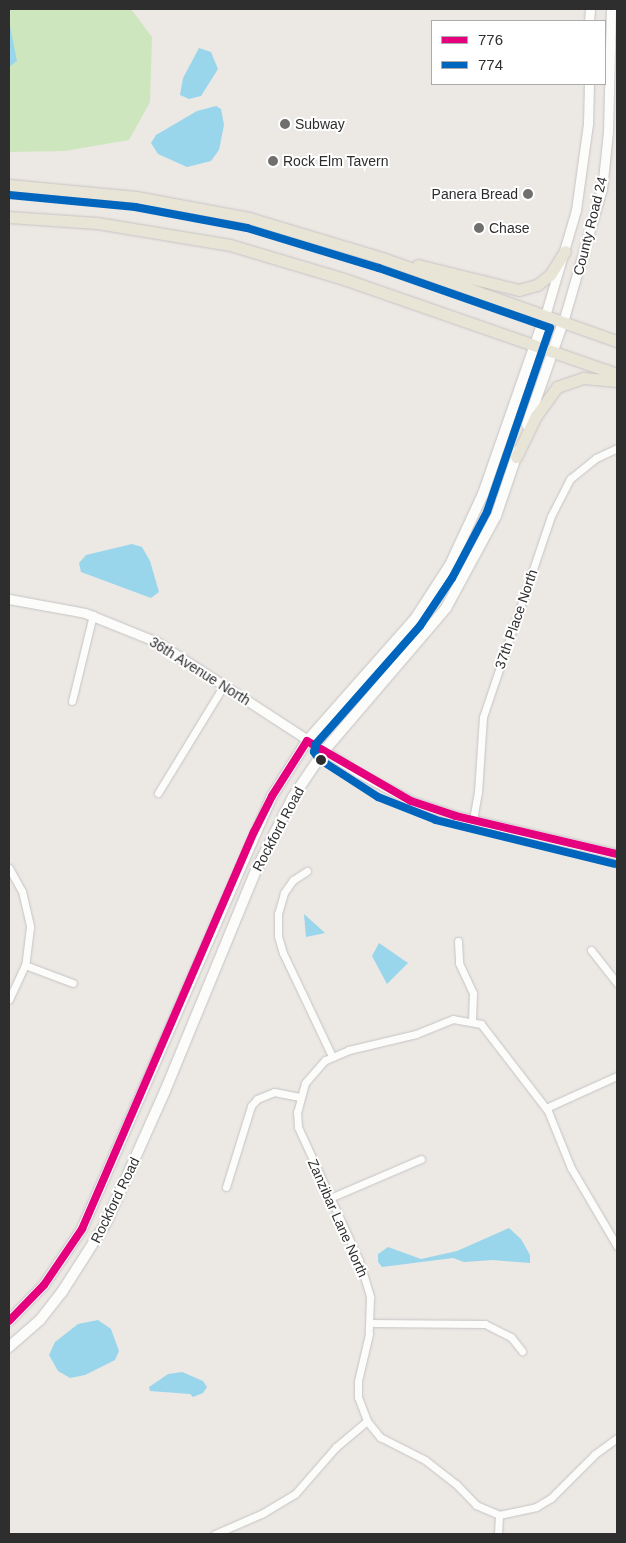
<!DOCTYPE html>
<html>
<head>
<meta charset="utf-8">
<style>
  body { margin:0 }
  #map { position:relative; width:626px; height:1543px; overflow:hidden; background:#ece8e4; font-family:Arial,sans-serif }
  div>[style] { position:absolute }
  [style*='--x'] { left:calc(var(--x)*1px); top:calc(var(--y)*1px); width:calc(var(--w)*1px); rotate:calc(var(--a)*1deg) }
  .green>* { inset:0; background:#cee6be }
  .water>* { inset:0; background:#99d6ec }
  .roads { filter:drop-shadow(0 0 1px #c5c4c5) drop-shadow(0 0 1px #c5c4c5) }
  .minor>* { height:7px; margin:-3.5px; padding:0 3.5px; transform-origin:3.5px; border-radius:3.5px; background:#fcfcfb }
  .tertiary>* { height:9px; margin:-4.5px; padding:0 4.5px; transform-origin:4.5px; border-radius:4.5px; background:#fcfcfb }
  .secondary>* { height:10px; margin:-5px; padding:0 5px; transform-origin:5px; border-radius:5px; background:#fcfcfb }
  .primary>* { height:11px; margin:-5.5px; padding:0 5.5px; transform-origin:5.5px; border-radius:5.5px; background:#e8e4d6 }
  .bus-1>* { height:8px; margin:-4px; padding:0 4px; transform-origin:4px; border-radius:4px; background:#e5007d }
  .bus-2>* { height:8px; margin:-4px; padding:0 4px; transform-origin:4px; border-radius:4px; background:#0065bd }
  .dots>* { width:14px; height:14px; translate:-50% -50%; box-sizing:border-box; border:2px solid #fff; border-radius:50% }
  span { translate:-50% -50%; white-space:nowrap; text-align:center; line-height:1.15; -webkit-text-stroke:4px #fff; paint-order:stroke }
  .poi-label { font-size:14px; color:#2e2e2e }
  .left { translate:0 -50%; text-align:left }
  .right { translate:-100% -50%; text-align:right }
  .street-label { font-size:14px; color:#2e2e2e }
  .frame { position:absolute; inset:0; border:10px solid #2e2e2e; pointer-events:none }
  .legend { position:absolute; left:431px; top:20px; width:175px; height:65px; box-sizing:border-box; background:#fff; border:1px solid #ababab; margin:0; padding:6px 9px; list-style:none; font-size:15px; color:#2e2e2e }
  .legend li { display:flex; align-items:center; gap:10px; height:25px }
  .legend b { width:25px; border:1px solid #ababab }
</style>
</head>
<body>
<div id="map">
  <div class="green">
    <div style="clip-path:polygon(9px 9px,131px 9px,152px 37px,150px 102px,129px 140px,64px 151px,9px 152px)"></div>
  </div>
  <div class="water">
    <div style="clip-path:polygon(9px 21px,17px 61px,9px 67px)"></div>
    <div style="clip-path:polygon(199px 48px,211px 52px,218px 69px,201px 96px,189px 99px,180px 95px,183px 78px)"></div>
    <div style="clip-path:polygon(216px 106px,221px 109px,224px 125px,219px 150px,211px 161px,187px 167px,158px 154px,151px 143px,156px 135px,197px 111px)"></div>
    <div style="clip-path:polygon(132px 544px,142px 547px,150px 561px,159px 592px,151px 598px,81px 572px,79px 563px,86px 555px)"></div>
    <div style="clip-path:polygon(304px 914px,325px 933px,306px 937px)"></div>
    <div style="clip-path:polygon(379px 943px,408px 963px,387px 984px,372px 956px)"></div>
    <div style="clip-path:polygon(509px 1228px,521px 1239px,530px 1255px,530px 1263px,493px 1260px,464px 1262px,453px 1258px,382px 1267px,378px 1262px,378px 1254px,388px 1247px,421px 1259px,457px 1251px)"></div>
    <div style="clip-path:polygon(98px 1320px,111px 1329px,119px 1351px,115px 1360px,85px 1375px,70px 1378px,58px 1371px,49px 1355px,55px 1342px,78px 1324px)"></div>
    <div style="clip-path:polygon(182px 1372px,203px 1381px,207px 1387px,203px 1393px,193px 1397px,190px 1394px,150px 1391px,149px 1387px,168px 1374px)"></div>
  </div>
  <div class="roads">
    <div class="minor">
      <div style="--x:72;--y:701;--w:89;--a:-76.3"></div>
      <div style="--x:158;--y:793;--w:127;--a:-58.6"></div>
      <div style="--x:473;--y:820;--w:28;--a:-80"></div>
      <div style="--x:478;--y:792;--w:75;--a:-86.2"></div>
      <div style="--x:483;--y:717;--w:212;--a:-71.3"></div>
      <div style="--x:551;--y:516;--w:42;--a:-62.8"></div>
      <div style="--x:570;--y:479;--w:33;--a:-39"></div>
      <div style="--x:596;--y:458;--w:23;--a:-25"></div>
      <div style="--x:9;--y:868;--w:26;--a:61"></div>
      <div style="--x:22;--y:891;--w:37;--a:77"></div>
      <div style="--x:30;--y:927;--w:38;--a:97"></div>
      <div style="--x:25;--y:965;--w:38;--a:115"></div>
      <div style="--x:307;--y:871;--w:17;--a:147"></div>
      <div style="--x:293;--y:880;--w:16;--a:125"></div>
      <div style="--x:284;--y:893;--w:22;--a:106"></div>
      <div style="--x:278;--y:914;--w:22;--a:90"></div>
      <div style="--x:278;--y:936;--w:18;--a:74"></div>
      <div style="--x:283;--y:953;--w:114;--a:64.6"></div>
      <div style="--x:458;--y:941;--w:22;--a:87"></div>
      <div style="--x:459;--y:963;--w:33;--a:65"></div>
      <div style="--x:473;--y:993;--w:27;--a:92"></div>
      <div style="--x:591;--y:950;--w:42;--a:51.8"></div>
      <div style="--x:25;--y:965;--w:51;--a:20.6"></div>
      <div style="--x:546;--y:1108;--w:78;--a:-24.3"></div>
      <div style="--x:226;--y:1187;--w:85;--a:-72.8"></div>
      <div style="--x:251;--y:1106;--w:9;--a:-49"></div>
      <div style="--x:257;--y:1099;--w:18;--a:-22"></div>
      <div style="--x:274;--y:1092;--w:25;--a:11"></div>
      <div style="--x:330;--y:1198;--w:99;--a:-23.2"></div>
      <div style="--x:617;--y:1246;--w:91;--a:-120.5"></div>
      <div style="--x:571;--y:1168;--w:61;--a:-112"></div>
      <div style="--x:548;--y:1111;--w:110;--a:-127.6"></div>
      <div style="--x:481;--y:1024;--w:28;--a:-170"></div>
      <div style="--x:453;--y:1019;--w:40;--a:158"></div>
      <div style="--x:416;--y:1034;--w:69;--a:166.6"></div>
      <div style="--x:349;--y:1050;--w:26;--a:157"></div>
      <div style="--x:325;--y:1060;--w:30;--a:131"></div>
      <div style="--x:305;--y:1083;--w:30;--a:105"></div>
      <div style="--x:297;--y:1112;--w:15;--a:86"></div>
      <div style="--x:298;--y:1127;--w:146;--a:65.4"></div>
      <div style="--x:359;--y:1260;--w:39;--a:73"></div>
      <div style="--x:370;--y:1297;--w:37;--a:92"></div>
      <div style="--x:369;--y:1334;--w:48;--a:103.2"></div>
      <div style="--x:358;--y:1381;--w:16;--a:90"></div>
      <div style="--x:358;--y:1397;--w:26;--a:69"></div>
      <div style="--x:367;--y:1421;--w:21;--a:51"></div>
      <div style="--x:380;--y:1437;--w:51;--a:27.1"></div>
      <div style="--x:425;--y:1460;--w:39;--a:38"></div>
      <div style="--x:456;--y:1484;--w:29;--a:46"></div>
      <div style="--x:476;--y:1505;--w:25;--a:23"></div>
      <div style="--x:499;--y:1515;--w:38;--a:-12"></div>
      <div style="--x:536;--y:1507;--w:17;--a:-31"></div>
      <div style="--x:551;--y:1498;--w:62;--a:-45"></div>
      <div style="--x:595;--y:1454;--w:27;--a:-36"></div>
      <div style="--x:370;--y:1323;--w:115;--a:0.5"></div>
      <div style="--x:485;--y:1324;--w:29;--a:27"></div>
      <div style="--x:511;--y:1337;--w:18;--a:52"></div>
      <div style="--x:215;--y:1534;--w:52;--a:-23.6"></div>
      <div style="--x:263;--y:1513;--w:37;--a:-31"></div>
      <div style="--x:295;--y:1494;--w:62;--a:-48.9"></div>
      <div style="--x:336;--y:1447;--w:40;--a:-40"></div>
      <div style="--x:498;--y:1534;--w:19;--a:-87"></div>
    </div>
    <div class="tertiary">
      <div style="--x:589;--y:21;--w:12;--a:-85"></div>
      <div style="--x:545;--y:316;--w:110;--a:-73.7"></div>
      <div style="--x:576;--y:210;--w:87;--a:-82.1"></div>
      <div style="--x:588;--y:124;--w:40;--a:-88.6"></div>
      <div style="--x:563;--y:322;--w:139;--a:-73.7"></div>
      <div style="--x:602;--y:189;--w:57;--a:-84"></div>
      <div style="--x:608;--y:132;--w:123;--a:-88.6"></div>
      <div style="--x:9;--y:599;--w:77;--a:10.4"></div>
      <div style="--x:85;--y:613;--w:78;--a:21.9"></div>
      <div style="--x:157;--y:642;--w:239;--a:33"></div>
      <div style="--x:357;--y:772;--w:61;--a:28.2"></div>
      <div style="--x:411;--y:801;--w:47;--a:18.4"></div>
      <div style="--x:456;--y:816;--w:165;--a:13.3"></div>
    </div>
    <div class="secondary">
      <div style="--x:527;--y:425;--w:109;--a:-70.7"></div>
      <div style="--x:9;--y:1321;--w:50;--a:-45.8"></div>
      <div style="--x:44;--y:1285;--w:68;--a:-55.8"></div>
      <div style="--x:82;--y:1229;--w:473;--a:-66.3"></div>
      <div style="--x:272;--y:796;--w:65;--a:-57.5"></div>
      <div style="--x:307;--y:741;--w:163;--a:-48.5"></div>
      <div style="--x:415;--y:619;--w:64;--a:-57.1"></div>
      <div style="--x:450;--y:565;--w:78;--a:-65.1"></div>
      <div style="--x:483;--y:494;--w:188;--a:-70.8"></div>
      <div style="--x:9;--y:1347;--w:41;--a:-41.1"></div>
      <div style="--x:40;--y:1320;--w:36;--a:-52"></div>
      <div style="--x:62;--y:1292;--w:82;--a:-57.5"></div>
      <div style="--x:106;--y:1223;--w:145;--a:-65.9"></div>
      <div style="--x:165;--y:1091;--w:239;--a:-67.6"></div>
      <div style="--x:256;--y:870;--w:82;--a:-63.1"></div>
      <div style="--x:293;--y:797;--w:55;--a:-56"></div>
      <div style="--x:324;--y:751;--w:188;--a:-49.5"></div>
      <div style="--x:446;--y:608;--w:105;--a:-61.5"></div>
      <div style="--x:496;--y:516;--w:69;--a:-71.3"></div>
    </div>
    <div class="primary">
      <div style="--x:9;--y:185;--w:128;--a:5.4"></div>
      <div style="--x:136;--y:197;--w:115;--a:10.5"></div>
      <div style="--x:249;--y:218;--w:139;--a:16.7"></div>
      <div style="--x:382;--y:258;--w:249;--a:19.5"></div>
      <div style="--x:9;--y:217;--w:88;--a:3.9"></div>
      <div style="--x:97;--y:223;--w:135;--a:9.4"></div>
      <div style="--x:230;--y:245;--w:116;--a:16.6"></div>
      <div style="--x:341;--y:278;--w:292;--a:19.2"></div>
      <div style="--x:418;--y:265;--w:104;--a:13.9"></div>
      <div style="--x:519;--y:290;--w:19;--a:-16"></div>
      <div style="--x:537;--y:285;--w:16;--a:-38"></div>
      <div style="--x:550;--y:275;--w:28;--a:-58"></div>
      <div style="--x:516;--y:457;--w:46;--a:-64"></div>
      <div style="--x:536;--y:416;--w:36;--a:-54"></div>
      <div style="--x:557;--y:387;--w:28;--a:-19"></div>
      <div style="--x:583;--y:378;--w:34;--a:5"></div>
    </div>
  </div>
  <div class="bus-1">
    <div style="--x:9;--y:1321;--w:50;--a:-45.8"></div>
    <div style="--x:44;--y:1285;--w:68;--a:-55.8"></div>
    <div style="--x:82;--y:1229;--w:433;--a:-66.6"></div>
    <div style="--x:254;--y:832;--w:40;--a:-63.4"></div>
    <div style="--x:272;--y:796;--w:65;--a:-57.5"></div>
    <div style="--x:307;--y:741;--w:120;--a:30"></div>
    <div style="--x:411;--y:801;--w:47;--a:18.4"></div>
    <div style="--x:456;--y:816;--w:165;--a:13.3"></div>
  </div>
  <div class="bus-2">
    <div style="--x:9;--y:195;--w:127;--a:5.4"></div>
    <div style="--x:135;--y:207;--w:114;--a:10.6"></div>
    <div style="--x:247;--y:228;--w:138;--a:16.9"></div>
    <div style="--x:379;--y:268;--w:181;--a:19.3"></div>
    <div style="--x:550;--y:328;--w:194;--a:108.9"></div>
    <div style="--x:487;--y:512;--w:75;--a:117.9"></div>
    <div style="--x:452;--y:578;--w:58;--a:123.7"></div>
    <div style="--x:420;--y:626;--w:157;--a:131.4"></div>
    <div style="--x:316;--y:744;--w:8;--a:104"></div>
    <div style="--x:314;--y:752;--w:9;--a:54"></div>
    <div style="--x:319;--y:759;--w:70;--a:32.8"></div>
    <div style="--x:378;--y:797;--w:62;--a:21.6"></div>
    <div style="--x:436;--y:820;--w:184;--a:13.8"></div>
  </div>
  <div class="dots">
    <div style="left:285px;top:124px;background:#706f6e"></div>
    <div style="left:273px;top:161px;background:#706f6e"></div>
    <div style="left:528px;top:194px;background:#706f6e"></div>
    <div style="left:479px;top:228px;background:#706f6e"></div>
    <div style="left:321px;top:760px;background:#2e2e2e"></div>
  </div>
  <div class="poi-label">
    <span class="left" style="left:295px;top:124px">Subway</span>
    <span class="left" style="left:283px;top:161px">Rock Elm Tavern</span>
    <span class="right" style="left:518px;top:194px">Panera Bread</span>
    <span class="left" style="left:489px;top:228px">Chase</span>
  </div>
  <div class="street-label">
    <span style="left:590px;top:226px;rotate:-76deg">County Road 24</span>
    <span style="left:516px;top:619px;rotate:-71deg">37th Place North</span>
    <span style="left:200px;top:671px;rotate:32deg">36th Avenue North</span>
    <span style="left:278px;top:829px;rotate:-62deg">Rockford Road</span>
    <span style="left:115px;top:1200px;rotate:-64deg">Rockford Road</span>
    <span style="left:338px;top:1218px;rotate:66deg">Zanzibar Lane North</span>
  </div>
  <div class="frame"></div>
  <ul class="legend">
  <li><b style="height:6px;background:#e5007d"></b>776</li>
  <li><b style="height:6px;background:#0065bd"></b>774</li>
  </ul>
</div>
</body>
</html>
